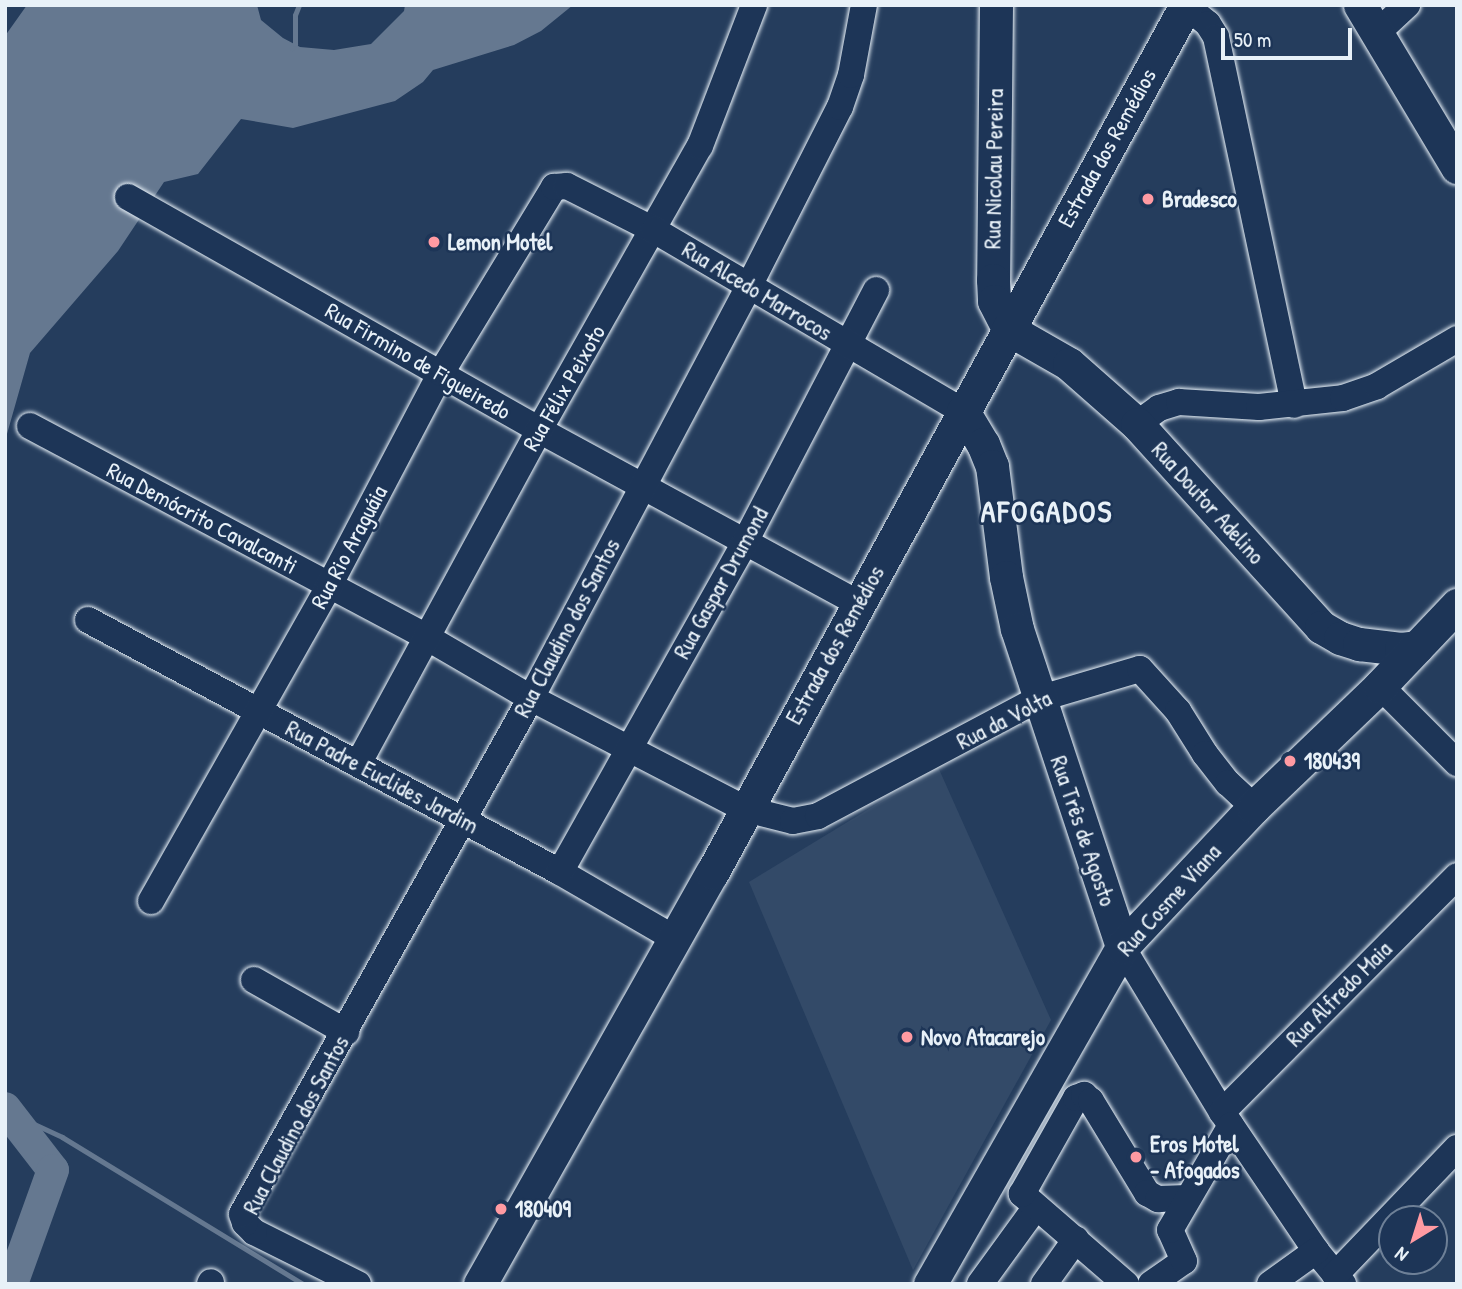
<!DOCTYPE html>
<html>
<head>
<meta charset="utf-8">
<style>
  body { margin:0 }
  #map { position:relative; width:1462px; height:1289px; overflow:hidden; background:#253d5d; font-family:"Patrick Hand",sans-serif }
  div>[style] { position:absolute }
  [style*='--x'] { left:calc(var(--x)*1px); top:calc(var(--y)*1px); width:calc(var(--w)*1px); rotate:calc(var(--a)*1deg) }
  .built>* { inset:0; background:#334a68 }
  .water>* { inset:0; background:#657890 }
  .stream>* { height:5px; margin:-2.5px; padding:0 2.5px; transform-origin:2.5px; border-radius:2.5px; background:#657890 }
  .river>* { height:32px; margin:-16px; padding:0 16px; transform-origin:16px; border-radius:16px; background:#657890 }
  .roads { filter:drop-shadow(0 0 2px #e8f1f8) drop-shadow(0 0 2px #e8f1f8) }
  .minor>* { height:26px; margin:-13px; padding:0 13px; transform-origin:13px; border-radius:13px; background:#1d3557 }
  .major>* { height:33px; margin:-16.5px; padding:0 16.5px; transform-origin:16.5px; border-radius:16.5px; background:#1d3557 }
  .dots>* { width:19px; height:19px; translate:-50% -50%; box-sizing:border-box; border:4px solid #1d3557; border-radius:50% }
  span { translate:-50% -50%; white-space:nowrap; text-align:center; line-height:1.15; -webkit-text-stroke:5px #1d3557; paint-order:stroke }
  .street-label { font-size:23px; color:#e8f1f8 }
  .poi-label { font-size:23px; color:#e8f1f8; font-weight:700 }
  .left { translate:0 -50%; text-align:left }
  .district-label { font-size:30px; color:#e8f1f8; font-weight:700; letter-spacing:2px }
  .frame { position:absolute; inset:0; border:7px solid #e8f1f8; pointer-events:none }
  .north { position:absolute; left:1378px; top:1205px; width:70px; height:70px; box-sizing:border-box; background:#1d3557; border:2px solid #6e8097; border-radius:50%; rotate:218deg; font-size:19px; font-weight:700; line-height:28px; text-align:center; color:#e8f1f8 }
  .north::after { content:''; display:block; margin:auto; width:24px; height:32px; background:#ff9aa2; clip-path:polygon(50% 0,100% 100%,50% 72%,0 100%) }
  .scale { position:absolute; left:1221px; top:28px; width:131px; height:32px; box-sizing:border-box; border:4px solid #e8f1f8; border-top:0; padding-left:9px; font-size:21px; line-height:24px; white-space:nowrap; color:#e8f1f8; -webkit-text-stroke:5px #1d3557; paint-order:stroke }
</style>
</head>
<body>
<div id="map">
  <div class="built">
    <div style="clip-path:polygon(938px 767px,1051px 1020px,913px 1270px,749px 882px)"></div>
  </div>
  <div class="water">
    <div style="clip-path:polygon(27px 5px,257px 5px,261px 20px,283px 38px,300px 47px,334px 50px,371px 44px,404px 11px,405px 5px,573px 5px,541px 31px,514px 45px,433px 70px,423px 82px,395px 101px,293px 128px,241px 119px,198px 174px,164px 182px,118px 251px,30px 353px,5px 441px,5px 36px)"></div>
  </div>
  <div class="stream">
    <div style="--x:292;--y:48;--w:5;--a:-53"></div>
    <div style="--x:295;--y:44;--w:29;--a:-90"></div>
    <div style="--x:295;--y:15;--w:11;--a:-68"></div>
    <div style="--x:6;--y:1111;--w:62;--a:24.9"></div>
    <div style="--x:62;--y:1137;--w:282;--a:31.4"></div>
  </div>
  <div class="river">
    <div style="--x:5;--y:1108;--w:78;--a:52.3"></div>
    <div style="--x:53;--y:1170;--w:121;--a:109.8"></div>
  </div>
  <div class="roads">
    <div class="minor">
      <div style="--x:1186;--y:6;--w:28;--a:39"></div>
      <div style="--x:1208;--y:24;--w:15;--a:58"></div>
      <div style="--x:1216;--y:37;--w:376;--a:78"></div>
      <div style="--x:1378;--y:32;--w:40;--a:-43"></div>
      <div style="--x:128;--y:197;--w:472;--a:29.5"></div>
      <div style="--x:539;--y:430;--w:363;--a:28.5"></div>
      <div style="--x:1137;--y:424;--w:27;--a:-36"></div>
      <div style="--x:1159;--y:408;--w:21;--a:-17"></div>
      <div style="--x:1179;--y:402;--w:80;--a:3.6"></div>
      <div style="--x:1259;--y:407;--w:84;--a:-6.1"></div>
      <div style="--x:1343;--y:398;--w:36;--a:-19"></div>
      <div style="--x:1377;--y:386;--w:93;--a:-30.4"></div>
      <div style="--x:30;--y:426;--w:451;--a:28"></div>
      <div style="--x:428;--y:638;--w:119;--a:30.2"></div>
      <div style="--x:531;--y:698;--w:241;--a:27.4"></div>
      <div style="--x:745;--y:809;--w:49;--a:14"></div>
      <div style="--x:793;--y:821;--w:25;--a:-11"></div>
      <div style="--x:818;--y:816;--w:249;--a:-28"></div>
      <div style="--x:1038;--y:699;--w:106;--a:-16.4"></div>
      <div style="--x:1140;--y:669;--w:57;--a:47.9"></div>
      <div style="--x:1178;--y:711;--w:51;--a:57.9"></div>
      <div style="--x:1205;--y:754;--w:37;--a:52"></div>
      <div style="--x:1228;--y:783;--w:35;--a:43"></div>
      <div style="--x:88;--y:620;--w:535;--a:28.1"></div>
      <div style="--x:560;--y:872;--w:132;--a:30.1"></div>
      <div style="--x:1380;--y:686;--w:109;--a:45"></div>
      <div style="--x:358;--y:764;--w:380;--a:-61.5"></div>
      <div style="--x:539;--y:430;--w:326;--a:-60.5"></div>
      <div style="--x:700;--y:146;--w:151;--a:-69"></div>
      <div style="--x:560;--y:872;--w:378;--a:-60.7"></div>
      <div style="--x:745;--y:542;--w:284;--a:-62.5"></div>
      <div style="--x:151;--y:901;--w:362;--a:-60.5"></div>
      <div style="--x:329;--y:586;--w:241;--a:-62.3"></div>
      <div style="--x:441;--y:373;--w:218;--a:-58.7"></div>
      <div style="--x:554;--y:187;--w:13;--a:-4"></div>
      <div style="--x:567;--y:186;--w:97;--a:26.8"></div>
      <div style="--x:654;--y:230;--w:358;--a:30.4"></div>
      <div style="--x:1122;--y:947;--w:193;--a:58.8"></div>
      <div style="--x:1222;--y:1112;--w:168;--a:55.9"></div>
      <div style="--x:1316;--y:1251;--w:43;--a:50.7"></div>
      <div style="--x:254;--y:980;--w:106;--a:29.5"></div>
      <div style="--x:1222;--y:1112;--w:333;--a:-45.1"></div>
      <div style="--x:1335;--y:1275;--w:176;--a:-46.2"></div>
      <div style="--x:210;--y:1284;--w:2;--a:-63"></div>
      <div style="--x:358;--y:1284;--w:116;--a:-153.4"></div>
      <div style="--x:254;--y:1232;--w:13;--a:-135"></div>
      <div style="--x:245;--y:1223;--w:9;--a:-108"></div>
      <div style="--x:242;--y:1214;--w:591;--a:-60.75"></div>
      <div style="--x:531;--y:698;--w:466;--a:-62.1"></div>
      <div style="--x:749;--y:286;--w:201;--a:-63.1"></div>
      <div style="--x:840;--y:107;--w:34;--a:-71"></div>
      <div style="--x:851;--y:75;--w:71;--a:-79.5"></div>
      <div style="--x:980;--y:1284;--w:95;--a:-54"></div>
      <div style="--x:1044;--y:1284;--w:55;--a:-54.6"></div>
      <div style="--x:1126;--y:1284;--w:138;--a:-139.1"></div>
      <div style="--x:1022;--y:1194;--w:110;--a:-60.6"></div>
      <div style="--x:1076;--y:1098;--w:9;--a:-21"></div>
      <div style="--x:1084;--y:1095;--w:9;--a:41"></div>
      <div style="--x:1091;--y:1101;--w:108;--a:58.7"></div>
      <div style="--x:1147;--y:1193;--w:13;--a:29"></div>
      <div style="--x:1158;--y:1199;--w:29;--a:-2"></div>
      <div style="--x:1151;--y:1284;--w:40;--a:-34.9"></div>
      <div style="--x:1184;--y:1261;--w:34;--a:-114"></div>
      <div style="--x:1170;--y:1230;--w:121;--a:-59.8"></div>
      <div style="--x:1270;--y:1284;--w:57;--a:-35.7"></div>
    </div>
    <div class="major">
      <div style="--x:996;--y:5;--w:275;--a:90.6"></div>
      <div style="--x:993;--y:280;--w:21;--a:87"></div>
      <div style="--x:994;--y:301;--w:31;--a:63"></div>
      <div style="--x:1360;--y:5;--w:189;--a:59.1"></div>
      <div style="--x:1008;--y:329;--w:70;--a:29.8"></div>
      <div style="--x:1069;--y:364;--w:91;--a:41.4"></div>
      <div style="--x:1137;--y:424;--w:274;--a:47.8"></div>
      <div style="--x:1321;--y:627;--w:22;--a:30"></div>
      <div style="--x:1340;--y:638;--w:20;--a:18"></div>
      <div style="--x:1359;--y:644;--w:42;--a:6.8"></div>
      <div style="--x:1401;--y:649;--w:16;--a:-7"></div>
      <div style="--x:963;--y:411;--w:39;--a:59"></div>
      <div style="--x:983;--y:444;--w:24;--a:68"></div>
      <div style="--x:992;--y:466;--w:112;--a:82.8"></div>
      <div style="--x:1006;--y:577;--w:53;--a:78.1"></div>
      <div style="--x:1017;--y:629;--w:335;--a:71.7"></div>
      <div style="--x:480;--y:1284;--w:472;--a:-60.6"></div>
      <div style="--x:712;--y:873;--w:989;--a:-61.36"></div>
      <div style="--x:930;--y:1284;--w:388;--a:-60.3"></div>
      <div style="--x:1122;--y:947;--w:192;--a:-46.7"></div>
      <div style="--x:1254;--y:807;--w:175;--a:-43.8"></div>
      <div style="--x:1380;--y:686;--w:112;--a:-46.5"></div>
    </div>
  </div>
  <div class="dots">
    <div style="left:1148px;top:199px;background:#ff9aa2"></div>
    <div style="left:434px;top:242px;background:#ff9aa2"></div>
    <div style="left:1290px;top:761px;background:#ff9aa2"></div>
    <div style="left:907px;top:1037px;background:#ff9aa2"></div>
    <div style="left:1136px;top:1157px;background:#ff9aa2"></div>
    <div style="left:501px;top:1209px;background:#ff9aa2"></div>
  </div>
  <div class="street-label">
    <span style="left:1107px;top:148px;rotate:-61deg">Estrada dos Remédios</span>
    <span style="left:994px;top:169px;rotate:-89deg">Rua Nicolau Pereira</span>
    <span style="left:757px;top:291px;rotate:31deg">Rua Alcedo Marrocos</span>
    <span style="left:418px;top:361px;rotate:30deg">Rua Firmino de Figueiredo</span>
    <span style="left:564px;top:388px;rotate:-60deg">Rua Félix Peixoto</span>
    <span style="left:1208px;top:503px;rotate:48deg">Rua Doutor Adelino</span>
    <span style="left:202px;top:518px;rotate:28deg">Rua Demócrito Cavalcanti</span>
    <span style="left:349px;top:547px;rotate:-62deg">Rua Rio Araguáia</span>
    <span style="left:721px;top:583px;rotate:-61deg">Rua Gaspar Drumond</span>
    <span style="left:567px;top:628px;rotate:-62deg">Rua Claudino dos Santos</span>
    <span style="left:835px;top:645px;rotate:-61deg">Estrada dos Remédios</span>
    <span style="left:1004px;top:720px;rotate:-27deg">Rua da Volta</span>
    <span style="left:382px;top:777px;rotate:28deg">Rua Padre Euclides Jardim</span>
    <span style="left:1083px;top:831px;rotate:71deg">Rua Três de Agosto</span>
    <span style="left:1169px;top:900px;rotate:-48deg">Rua Cosme Viana</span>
    <span style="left:1339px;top:994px;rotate:-45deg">Rua Alfredo Maia</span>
    <span style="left:296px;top:1125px;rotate:-62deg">Rua Claudino dos Santos</span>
  </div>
  <div class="poi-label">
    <span class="left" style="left:1162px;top:199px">Bradesco</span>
    <span class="left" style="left:448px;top:242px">Lemon Motel</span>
    <span class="left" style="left:1304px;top:761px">180439</span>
    <span class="left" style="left:921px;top:1037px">Novo Atacarejo</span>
    <span class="left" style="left:1150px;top:1157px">Eros Motel<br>- Afogados</span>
    <span class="left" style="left:515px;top:1209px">180409</span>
  </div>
  <div class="district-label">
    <span style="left:1047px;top:511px">AFOGADOS</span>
  </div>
  <div class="frame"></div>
  <div class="north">N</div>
  <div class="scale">50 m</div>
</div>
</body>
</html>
